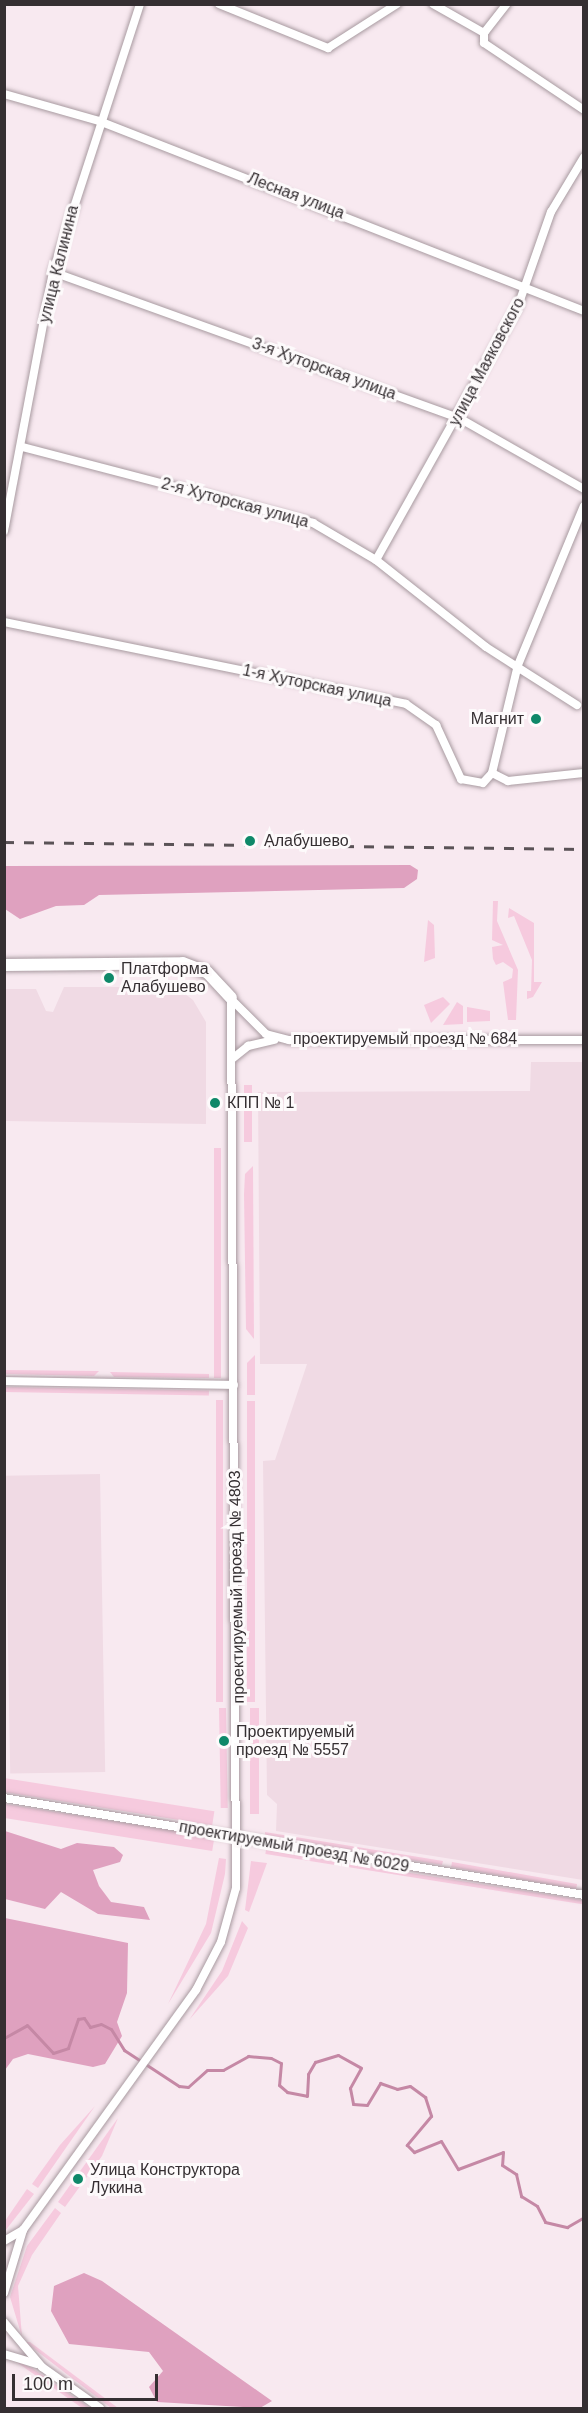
<!DOCTYPE html>
<html>
<head>
<meta charset="utf-8">
<style>
  body { margin:0 }
  #map { position:relative; width:588px; height:2413px; overflow:hidden; background:#f8e9f0; font-family:Arial,sans-serif }
  div>[style] { position:absolute }
  [style*='--x'] { left:calc(var(--x)*1px); top:calc(var(--y)*1px); width:calc(var(--w)*1px); rotate:calc(var(--a)*1deg) }
  .built>* { inset:0; background:#f0dae4; transform-origin:0 0 }
  .green>* { inset:0; background:#f6cade; transform-origin:0 0 }
  .forest>* { inset:0; background:#dfa1bf }
  .stream>* { height:3px; margin:-1.5px; padding:0 1.5px; transform-origin:1.5px; border-radius:1.5px; background:#c588a5 }
  .roads { filter:drop-shadow(0 0 2px #a89aa0) drop-shadow(0 0 2px #a89aa0) }
  .street>* { height:8px; margin:-4px; padding:0 4px; transform-origin:4px; border-radius:4px; background:#fff }
  .secondary>* { height:12px; margin:-6px; padding:0 6px; transform-origin:6px; border-radius:6px; background:#fff }
  .rail>* { height:3px; margin-top:-1.5px; transform-origin:0; background:repeating-linear-gradient(90deg,#5a5256 0 10px,transparent 0 20px) }
  .dots>* { width:16px; height:16px; translate:-50% -50%; box-sizing:border-box; border:3px solid #fdfafb; border-radius:50% }
  span { translate:-50% -50%; white-space:nowrap; text-align:center; line-height:1.15; -webkit-text-stroke:6px #fdfafb; paint-order:stroke }
  .street-label { font-size:16px; color:#352f32 }
  .poi-label { font-size:16px; color:#352f32 }
  .right { translate:-100% -50%; text-align:right }
  .left { translate:0 -50%; text-align:left }
  .frame { position:absolute; inset:0; border:6px solid #352f32; pointer-events:none }
  .scale { position:absolute; left:12px; top:2374px; width:146px; height:27px; box-sizing:border-box; border:3px solid #352f32; border-top:0; padding-left:8px; font-size:18px; line-height:21px; white-space:nowrap; color:#352f32; -webkit-text-stroke:4px #fdfafb; paint-order:stroke }
</style>
</head>
<body>
<div id="map">
  <div class="built">
    <div style="clip-path:polygon(64px 987px,176px 987px,193px 1000px,206px 1022px,206px 1124px,5px 1121px,5px 989px,36px 989px,46px 1011px,53px 1012px)"></div>
    <div style="clip-path:polygon(531px 1062px,583px 1062px,583px 1880px,276px 1831px,277px 1804px,267px 1795px,263px 1461px,275px 1460px,307px 1364px,260px 1364px,258px 1092px,530px 1091px)"></div>
    <div style="left:100px;top:1474px;width:298px;height:95px;rotate:89deg"></div>
  </div>
  <div class="green">
    <div style="clip-path:polygon(493px 901px,498px 901px,497px 921px,518px 970px,516px 1020px,508px 1020px,503px 982px,512px 978px,513px 969px,503px 962px,496px 965px,493px 959px,492px 947px,503px 945px,492px 940px)"></div>
    <div style="clip-path:polygon(509px 908px,534px 923px,534px 982px,542px 982px,533px 997px,527px 999px,527px 991px,531px 991px,532px 960px,514px 916px,508px 918px)"></div>
    <div style="clip-path:polygon(428px 920px,434px 925px,435px 958px,424px 962px)"></div>
    <div style="clip-path:polygon(443px 997px,450px 1004px,431px 1023px,424px 1005px)"></div>
    <div style="clip-path:polygon(457px 1002px,463px 1006px,463px 1024px,443px 1025px)"></div>
    <div style="clip-path:polygon(467px 1007px,490px 1011px,490px 1021px,467px 1022px)"></div>
    <div style="left:244px;top:1085px;width:8px;height:57px"></div>
    <div style="left:214px;top:1148px;width:7px;height:230px"></div>
    <div style="clip-path:polygon(253px 1166px,254px 1339px,246px 1329px,244px 1194px,245px 1174px)"></div>
    <div style="clip-path:polygon(255px 1355px,255px 1395px,247px 1395px,247px 1363px)"></div>
    <div style="clip-path:polygon(5px 1370px,99px 1371px,94px 1376px,5px 1374px)"></div>
    <div style="clip-path:polygon(110px 1372px,209px 1374px,209px 1378px,114px 1377px)"></div>
    <div style="left:5px;top:1387px;width:204px;height:5px;rotate:1deg"></div>
    <div style="left:216px;top:1400px;width:7px;height:302px"></div>
    <div style="left:247px;top:1401px;width:8px;height:301px"></div>
    <div style="left:226px;top:1708px;width:100px;height:7px;rotate:89deg"></div>
    <div style="left:250px;top:1708px;width:9px;height:106px"></div>
    <div style="left:4px;top:1778px;width:213px;height:14px;rotate:9deg"></div>
    <div style="left:5px;top:1804px;width:212px;height:14px;rotate:9deg"></div>
    <div style="clip-path:polygon(265px 1832px,443px 1861px,442px 1865px,265px 1837px)"></div>
    <div style="left:266px;top:1850px;width:321px;height:4px;rotate:9deg"></div>
    <div style="clip-path:polygon(219px 1858px,226px 1859px,225px 1874px,211px 1933px,168px 2004px,206px 1924px)"></div>
    <div style="clip-path:polygon(251px 1861px,267px 1863px,249px 1912px,245px 1910px)"></div>
    <div style="left:452px;top:1862px;width:127px;height:5px;rotate:10deg"></div>
    <div style="clip-path:polygon(242px 1921px,248px 1928px,228px 1976px,189px 2020px,222px 1971px)"></div>
    <div style="clip-path:polygon(95px 2106px,38px 2188px,32px 2184px,60px 2145px)"></div>
    <div style="clip-path:polygon(118px 2118px,102px 2156px,65px 2207px,58px 2202px)"></div>
    <div style="clip-path:polygon(27px 2189px,34px 2194px,5px 2231px,5px 2221px)"></div>
    <div style="clip-path:polygon(55px 2208px,61px 2213px,32px 2255px,18px 2286px,22px 2337px,10px 2297px,27px 2246px)"></div>
    <div style="clip-path:polygon(25px 2342px,30px 2342px,118px 2408px,111px 2408px)"></div>
    <div style="clip-path:polygon(15px 2361px,32px 2368px,90px 2408px,82px 2408px)"></div>
  </div>
  <div class="forest">
    <div style="clip-path:polygon(410px 865px,418px 870px,417px 879px,404px 888px,99px 895px,84px 905px,56px 906px,20px 919px,5px 909px,5px 866px)"></div>
    <div style="clip-path:polygon(5px 1831px,61px 1849px,77px 1843px,114px 1847px,123px 1855px,120px 1862px,93px 1870px,99px 1886px,111px 1902px,144px 1907px,150px 1920px,98px 1914px,61px 1892px,45px 1909px,5px 1899px)"></div>
    <div style="clip-path:polygon(5px 1918px,128px 1943px,127px 1993px,117px 2022px,122px 2036px,105px 2064px,93px 2067px,28px 2054px,13px 2059px,5px 2070px)"></div>
    <div style="clip-path:polygon(84px 2273px,102px 2281px,272px 2401px,260px 2408px,157px 2402px,149px 2387px,163px 2371px,149px 2352px,69px 2344px,51px 2311px,54px 2286px)"></div>
  </div>
  <div class="stream">
    <div style="--x:4;--y:2038;--w:26;--a:-29"></div>
    <div style="--x:27;--y:2025;--w:38;--a:47"></div>
    <div style="--x:53;--y:2053;--w:16;--a:-18"></div>
    <div style="--x:68;--y:2048;--w:31;--a:-71"></div>
    <div style="--x:78;--y:2019;--w:6;--a:-9"></div>
    <div style="--x:84;--y:2018;--w:11;--a:56"></div>
    <div style="--x:90;--y:2027;--w:11;--a:-15"></div>
    <div style="--x:101;--y:2024;--w:11;--a:27"></div>
    <div style="--x:111;--y:2029;--w:25;--a:58"></div>
    <div style="--x:124;--y:2050;--w:66;--a:33.2"></div>
    <div style="--x:179;--y:2086;--w:9;--a:6"></div>
    <div style="--x:188;--y:2087;--w:25;--a:-42"></div>
    <div style="--x:207;--y:2070;--w:16;--a:0"></div>
    <div style="--x:223;--y:2070;--w:29;--a:-29"></div>
    <div style="--x:248;--y:2056;--w:23;--a:5"></div>
    <div style="--x:271;--y:2058;--w:11;--a:27"></div>
    <div style="--x:281;--y:2063;--w:22;--a:95"></div>
    <div style="--x:279;--y:2085;--w:11;--a:41"></div>
    <div style="--x:287;--y:2092;--w:20;--a:11"></div>
    <div style="--x:307;--y:2096;--w:22;--a:-87"></div>
    <div style="--x:308;--y:2074;--w:14;--a:-60"></div>
    <div style="--x:315;--y:2062;--w:24;--a:-17"></div>
    <div style="--x:338;--y:2055;--w:26;--a:29"></div>
    <div style="--x:361;--y:2068;--w:23;--a:119"></div>
    <div style="--x:350;--y:2088;--w:16;--a:79"></div>
    <div style="--x:353;--y:2104;--w:14;--a:4"></div>
    <div style="--x:367;--y:2105;--w:26;--a:-59"></div>
    <div style="--x:380;--y:2083;--w:18;--a:19"></div>
    <div style="--x:397;--y:2089;--w:13;--a:-13"></div>
    <div style="--x:410;--y:2086;--w:19;--a:36"></div>
    <div style="--x:425;--y:2097;--w:20;--a:72"></div>
    <div style="--x:431;--y:2116;--w:38;--a:130"></div>
    <div style="--x:407;--y:2145;--w:10;--a:45"></div>
    <div style="--x:414;--y:2152;--w:29;--a:-22"></div>
    <div style="--x:441;--y:2141;--w:33;--a:59"></div>
    <div style="--x:458;--y:2169;--w:48;--a:-20.7"></div>
    <div style="--x:503;--y:2152;--w:13;--a:94"></div>
    <div style="--x:502;--y:2165;--w:17;--a:33"></div>
    <div style="--x:516;--y:2174;--w:23;--a:77"></div>
    <div style="--x:521;--y:2196;--w:19;--a:32"></div>
    <div style="--x:537;--y:2206;--w:18;--a:63"></div>
    <div style="--x:545;--y:2222;--w:23;--a:13"></div>
    <div style="--x:567;--y:2227;--w:20;--a:-30"></div>
  </div>
  <div class="roads">
    <div class="street">
      <div style="--x:219;--y:4;--w:118;--a:22"></div>
      <div style="--x:328;--y:48;--w:82;--a:-32.5"></div>
      <div style="--x:433;--y:4;--w:59;--a:29.6"></div>
      <div style="--x:484;--y:33;--w:10;--a:90"></div>
      <div style="--x:484;--y:43;--w:120;--a:33.8"></div>
      <div style="--x:484;--y:33;--w:37;--a:-52"></div>
      <div style="--x:4;--y:94;--w:99;--a:15.9"></div>
      <div style="--x:99;--y:121;--w:521;--a:21.39"></div>
      <div style="--x:53;--y:272;--w:431;--a:19.8"></div>
      <div style="--x:459;--y:418;--w:144;--a:29.6"></div>
      <div style="--x:22;--y:447;--w:301;--a:14.6"></div>
      <div style="--x:313;--y:523;--w:73;--a:30.4"></div>
      <div style="--x:376;--y:560;--w:140;--a:38.3"></div>
      <div style="--x:486;--y:647;--w:108;--a:32.5"></div>
      <div style="--x:4;--y:531;--w:264;--a:-79.3"></div>
      <div style="--x:53;--y:272;--w:282;--a:-72"></div>
      <div style="--x:376;--y:560;--w:291;--a:-60.8"></div>
      <div style="--x:518;--y:306;--w:100;--a:-70.7"></div>
      <div style="--x:551;--y:212;--w:64;--a:-59"></div>
      <div style="--x:4;--y:622;--w:410;--a:11.5"></div>
      <div style="--x:406;--y:704;--w:37;--a:35"></div>
      <div style="--x:436;--y:725;--w:60;--a:65.2"></div>
      <div style="--x:461;--y:779;--w:22;--a:10"></div>
      <div style="--x:483;--y:783;--w:13;--a:-48"></div>
      <div style="--x:492;--y:773;--w:111;--a:-76.5"></div>
      <div style="--x:518;--y:665;--w:172;--a:-67.5"></div>
      <div style="--x:492;--y:773;--w:18;--a:27"></div>
      <div style="--x:508;--y:781;--w:76;--a:-6"></div>
      <div style="--x:231;--y:999;--w:49;--a:45"></div>
      <div style="--x:266;--y:1034;--w:24;--a:15"></div>
      <div style="--x:289;--y:1040;--w:295;--a:0"></div>
      <div style="--x:232;--y:1059;--w:21;--a:-39"></div>
      <div style="--x:248;--y:1046;--w:27;--a:-13"></div>
      <div style="--x:4;--y:1381;--w:230;--a:1"></div>
      <div style="--x:4;--y:1798;--w:588;--a:9.49"></div>
      <div style="--x:4;--y:2241;--w:22;--a:-30"></div>
      <div style="--x:4;--y:2293;--w:66;--a:-73.2"></div>
      <div style="--x:23;--y:2230;--w:296;--a:-54.2"></div>
      <div style="--x:196;--y:1990;--w:54;--a:-62.5"></div>
      <div style="--x:221;--y:1942;--w:56;--a:-74.5"></div>
      <div style="--x:236;--y:1888;--w:890;--a:-90.32"></div>
      <div style="--x:4;--y:2322;--w:59;--a:49.8"></div>
      <div style="--x:42;--y:2367;--w:71;--a:35.3"></div>
      <div style="--x:4;--y:2354;--w:34;--a:17"></div>
    </div>
    <div class="secondary">
      <div style="--x:4;--y:965;--w:179;--a:-0.6"></div>
      <div style="--x:183;--y:963;--w:26;--a:21"></div>
      <div style="--x:207;--y:972;--w:35;--a:47"></div>
    </div>
  </div>
  <div class="rail">
    <div style="--x:4;--y:842;--w:580;--a:0.69"></div>
  </div>
  <div class="dots">
    <div style="left:536px;top:719px;background:#0f8869"></div>
    <div style="left:250px;top:841px;background:#0f8869"></div>
    <div style="left:109px;top:978px;background:#0f8869"></div>
    <div style="left:215px;top:1103px;background:#0f8869"></div>
    <div style="left:224px;top:1741px;background:#0f8869"></div>
    <div style="left:78px;top:2179px;background:#0f8869"></div>
  </div>
  <div class="street-label">
    <span style="left:296px;top:196px;rotate:21deg">Лесная улица</span>
    <span style="left:59px;top:264px;rotate:-76deg">улица Калинина</span>
    <span style="left:487px;top:362px;rotate:-62deg">улица Маяковского</span>
    <span style="left:324px;top:369px;rotate:20deg">3-я Хуторская улица</span>
    <span style="left:235px;top:503px;rotate:15deg">2-я Хуторская улица</span>
    <span style="left:317px;top:686px;rotate:12deg">1-я Хуторская улица</span>
    <span style="left:405px;top:1039px">проектируемый проезд № 684</span>
    <span style="left:237px;top:1587px;rotate:-91deg">проектируемый проезд № 4803</span>
    <span style="left:294px;top:1847px;rotate:10deg">проектируемый проезд № 6029</span>
  </div>
  <div class="poi-label">
    <span class="right" style="left:524px;top:719px">Магнит</span>
    <span class="left" style="left:264px;top:841px">Алабушево</span>
    <span class="left" style="left:121px;top:978px">Платформа<br>Алабушево</span>
    <span class="left" style="left:227px;top:1103px">КПП № 1</span>
    <span class="left" style="left:236px;top:1741px">Проектируемый<br>проезд № 5557</span>
    <span class="left" style="left:90px;top:2179px">Улица Конструктора<br>Лукина</span>
  </div>
  <div class="frame"></div>
  <div class="scale">100 m</div>
</div>
</body>
</html>
